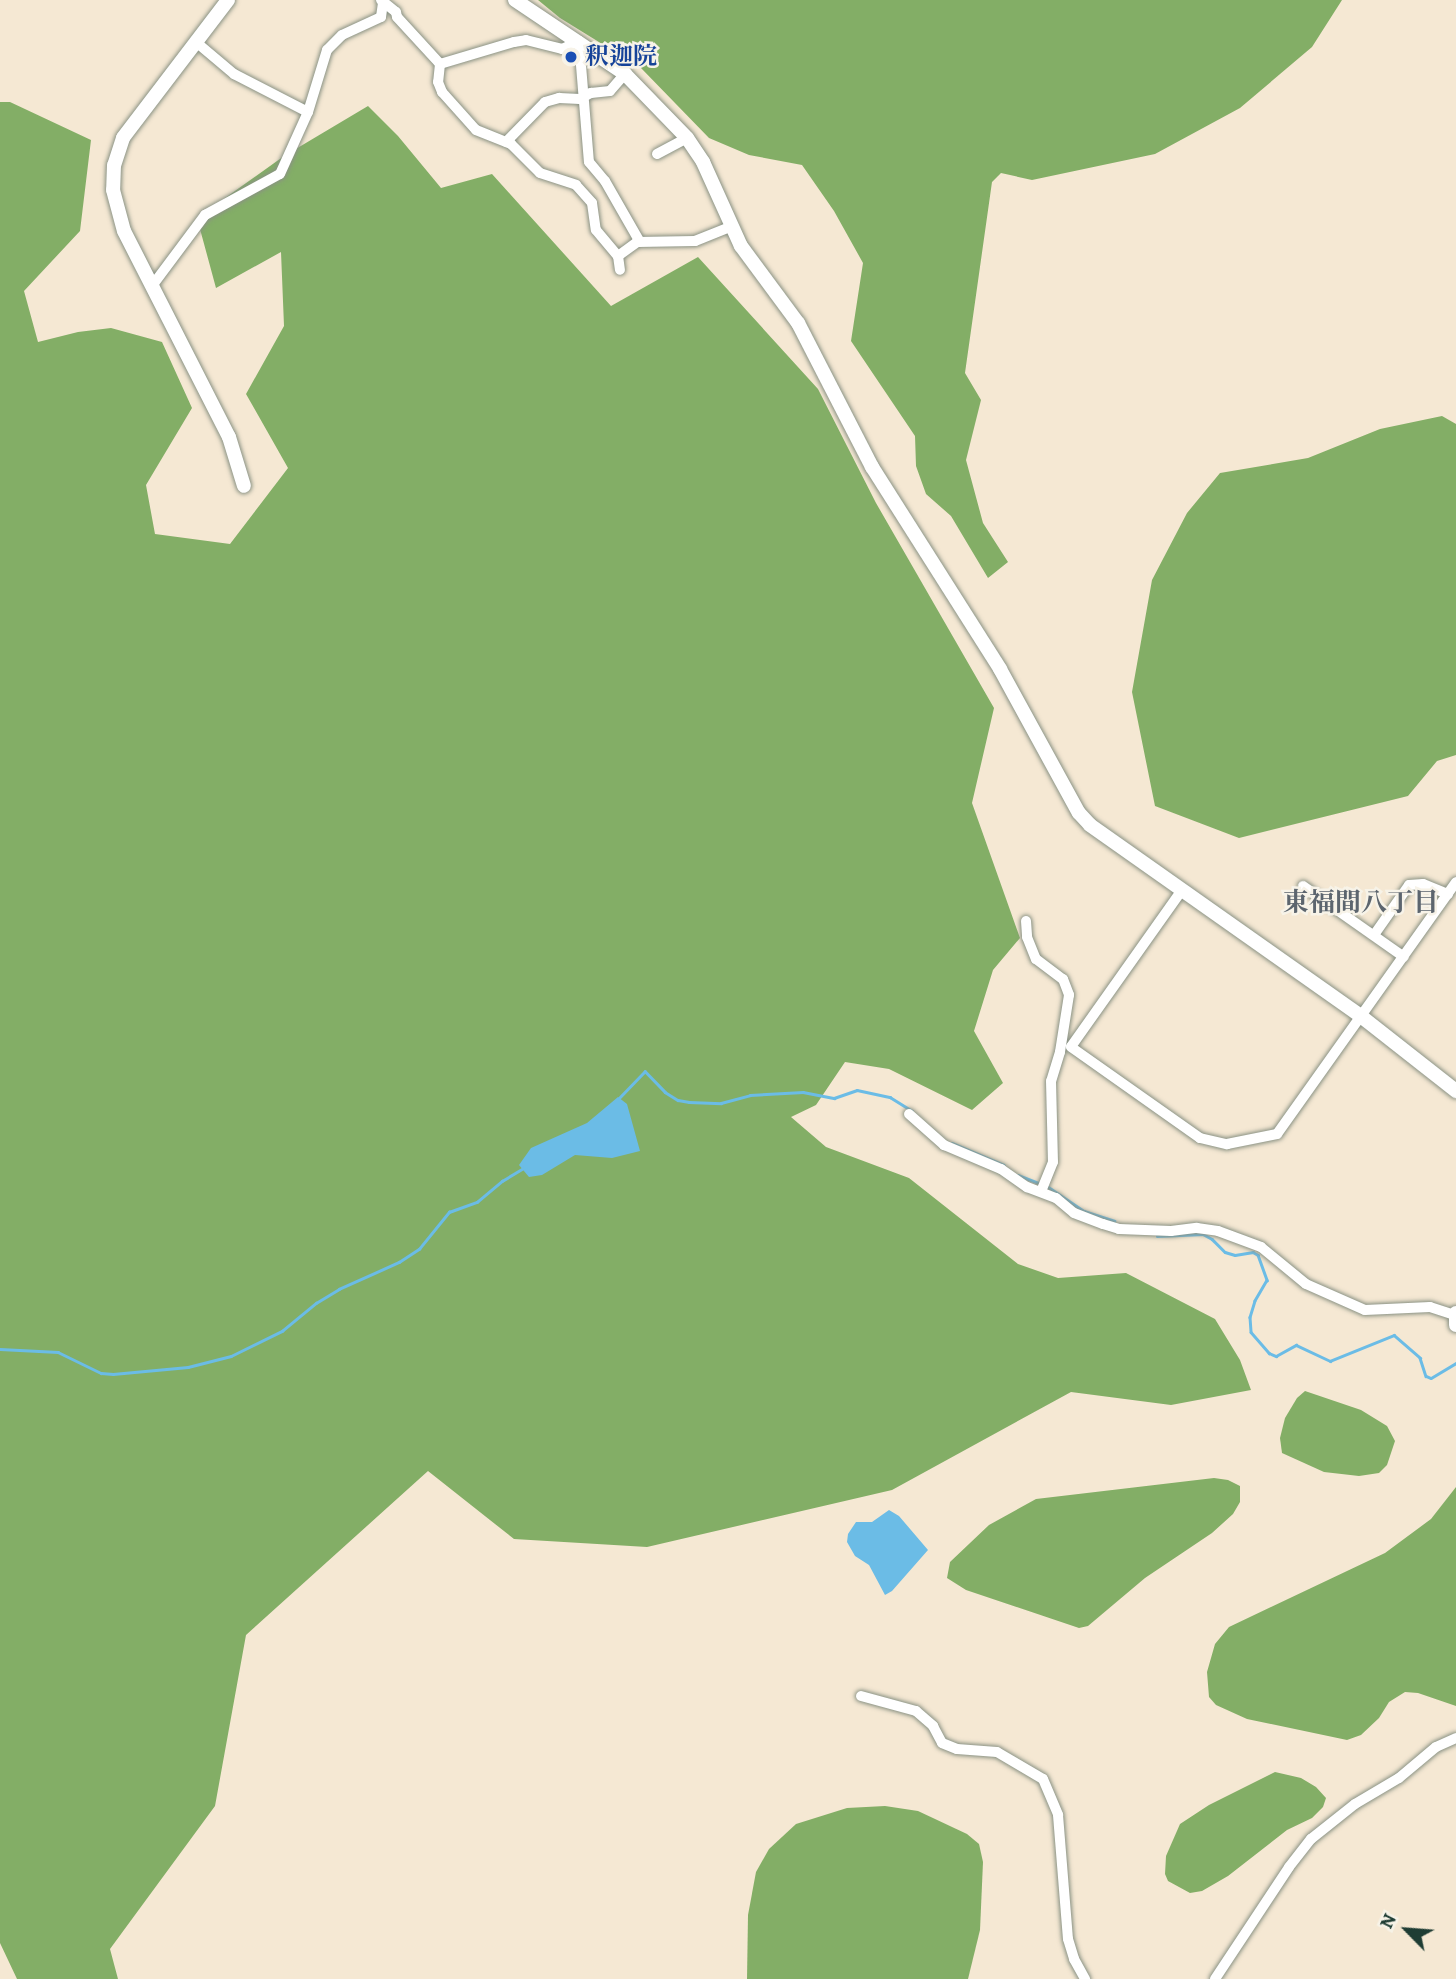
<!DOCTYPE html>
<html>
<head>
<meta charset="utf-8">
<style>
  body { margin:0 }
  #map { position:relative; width:1456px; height:1979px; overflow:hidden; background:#f5e8d3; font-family:Alegreya,"Noto Serif JP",serif }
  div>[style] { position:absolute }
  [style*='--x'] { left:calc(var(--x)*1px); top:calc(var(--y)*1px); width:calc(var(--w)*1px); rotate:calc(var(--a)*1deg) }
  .forest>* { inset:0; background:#83ae66 }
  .water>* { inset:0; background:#6bbce6 }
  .stream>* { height:2.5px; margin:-1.25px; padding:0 1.25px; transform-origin:1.25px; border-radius:1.25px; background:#6bbce6 }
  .roads { filter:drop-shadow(0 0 2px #8a9284) drop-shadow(0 0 2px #8a9284) }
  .minor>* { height:10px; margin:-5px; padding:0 5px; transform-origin:5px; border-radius:5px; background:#fff }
  .tertiary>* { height:14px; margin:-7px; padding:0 7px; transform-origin:7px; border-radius:7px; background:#fff }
  .dots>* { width:19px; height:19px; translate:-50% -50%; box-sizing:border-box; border:4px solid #f7f3e8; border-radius:50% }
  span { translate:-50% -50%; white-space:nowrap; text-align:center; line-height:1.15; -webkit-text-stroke:5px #f7f3e8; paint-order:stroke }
  .transit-label { font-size:24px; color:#164399; font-weight:700 }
  .left { translate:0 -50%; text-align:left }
  .neighbourhood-label { font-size:26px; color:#5c656e; font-weight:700 }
  .north { position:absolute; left:1372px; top:1895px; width:70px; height:70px; -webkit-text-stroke:5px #f7f3e8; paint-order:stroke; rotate:295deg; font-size:19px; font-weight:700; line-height:28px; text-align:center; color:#1f3d34 }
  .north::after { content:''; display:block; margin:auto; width:24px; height:32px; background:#1f3d34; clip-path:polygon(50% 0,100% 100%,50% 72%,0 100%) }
</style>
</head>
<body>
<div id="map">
  <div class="forest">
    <div style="clip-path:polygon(538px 0,1342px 0,1312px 47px,1240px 108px,1155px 154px,1032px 180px,1001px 173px,992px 182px,965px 373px,981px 400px,966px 460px,983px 523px,1008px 562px,988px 578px,951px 516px,926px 494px,916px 466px,915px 436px,851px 341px,863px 263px,834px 211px,802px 165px,749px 155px,709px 138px,641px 68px,560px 18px)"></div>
    <div style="clip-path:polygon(0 102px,10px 102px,91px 140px,80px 231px,24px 291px,38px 342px,78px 332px,111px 328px,162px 342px,192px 408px,146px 485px,155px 534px,230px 544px,288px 468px,246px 394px,284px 326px,281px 252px,216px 288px,197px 218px,284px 156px,368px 106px,398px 136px,441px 188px,492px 174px,611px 306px,698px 257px,818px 389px,876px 503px,994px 708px,972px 803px,1020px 938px,993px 970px,974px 1031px,1003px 1083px,972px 1110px,889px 1069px,845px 1062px,816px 1105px,791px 1117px,826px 1147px,909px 1178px,1018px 1264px,1058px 1278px,1126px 1273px,1215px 1319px,1240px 1360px,1251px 1390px,1171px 1405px,1071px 1392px,892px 1490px,647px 1547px,514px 1539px,428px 1471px,246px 1635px,215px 1806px,110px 1949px,118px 1979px,17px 1979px,0 1943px)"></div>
    <div style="clip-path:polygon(1442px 416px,1456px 424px,1456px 755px,1437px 761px,1408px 796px,1239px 838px,1155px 806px,1132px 692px,1152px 580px,1187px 513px,1220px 473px,1308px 458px,1380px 429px)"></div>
    <div style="clip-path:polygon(1305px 1391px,1361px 1410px,1387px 1426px,1395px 1441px,1387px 1465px,1379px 1473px,1359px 1476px,1324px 1472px,1282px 1453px,1280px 1438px,1285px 1418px,1297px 1398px)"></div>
    <div style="clip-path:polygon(1214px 1478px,1228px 1480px,1240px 1486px,1240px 1502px,1233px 1514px,1212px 1533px,1145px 1578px,1088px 1626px,1079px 1628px,966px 1590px,947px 1578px,950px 1562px,989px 1525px,1036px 1499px)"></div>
    <div style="clip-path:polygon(1456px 1487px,1456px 1706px,1418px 1693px,1405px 1692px,1389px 1702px,1379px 1718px,1361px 1735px,1347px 1740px,1247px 1719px,1216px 1705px,1209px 1697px,1207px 1672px,1215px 1644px,1229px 1627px,1385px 1553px,1431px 1519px)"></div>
    <div style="clip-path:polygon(1275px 1772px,1301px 1778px,1316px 1787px,1326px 1798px,1323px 1807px,1312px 1818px,1287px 1830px,1228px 1876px,1202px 1891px,1190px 1893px,1168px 1881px,1165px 1874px,1166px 1856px,1180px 1824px,1209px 1805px)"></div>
    <div style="clip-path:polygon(885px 1806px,918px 1811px,967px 1834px,979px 1844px,983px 1862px,980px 1930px,968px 1979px,747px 1979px,748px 1915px,756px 1872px,769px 1849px,796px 1824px,847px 1808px)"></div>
  </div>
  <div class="water">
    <div style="clip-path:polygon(618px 1097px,627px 1104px,640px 1151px,612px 1158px,575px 1155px,542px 1175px,529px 1177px,519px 1165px,531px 1148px,587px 1123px)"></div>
    <div style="clip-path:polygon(889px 1510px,899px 1516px,928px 1550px,892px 1591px,885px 1595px,869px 1565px,855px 1556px,847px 1542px,848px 1534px,856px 1522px,872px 1522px)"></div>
  </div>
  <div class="stream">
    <div style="--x:619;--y:1098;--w:37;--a:-46"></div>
    <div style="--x:645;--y:1071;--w:29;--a:46"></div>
    <div style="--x:665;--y:1092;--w:15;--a:32"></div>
    <div style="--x:678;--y:1100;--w:11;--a:10"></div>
    <div style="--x:689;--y:1102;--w:32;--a:2"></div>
    <div style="--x:721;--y:1103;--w:30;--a:-15"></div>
    <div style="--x:750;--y:1095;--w:53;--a:-3.2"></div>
    <div style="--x:803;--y:1092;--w:32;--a:11"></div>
    <div style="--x:834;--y:1098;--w:24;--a:-19"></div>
    <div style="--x:857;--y:1090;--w:34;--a:12"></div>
    <div style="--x:890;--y:1097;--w:26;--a:32"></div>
    <div style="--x:952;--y:1143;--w:56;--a:22.9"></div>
    <div style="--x:1018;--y:1175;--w:25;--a:21"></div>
    <div style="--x:1047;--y:1186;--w:45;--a:34"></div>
    <div style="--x:1084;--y:1211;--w:32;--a:18"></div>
    <div style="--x:1157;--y:1236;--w:46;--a:-2.5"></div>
    <div style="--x:1203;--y:1234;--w:10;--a:29"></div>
    <div style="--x:1212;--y:1239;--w:18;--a:45"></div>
    <div style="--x:1225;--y:1252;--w:10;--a:17"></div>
    <div style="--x:1235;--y:1255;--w:18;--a:-9"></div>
    <div style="--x:1253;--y:1252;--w:6;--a:31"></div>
    <div style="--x:1258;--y:1255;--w:27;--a:70"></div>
    <div style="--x:1267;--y:1280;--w:24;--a:120"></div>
    <div style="--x:1255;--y:1301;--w:17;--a:107"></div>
    <div style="--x:1250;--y:1317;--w:15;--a:86"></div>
    <div style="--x:1251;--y:1332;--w:28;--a:49"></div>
    <div style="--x:1269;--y:1353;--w:8;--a:23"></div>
    <div style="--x:1276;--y:1356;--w:23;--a:-29"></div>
    <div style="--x:1296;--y:1345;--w:38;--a:25"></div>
    <div style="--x:1330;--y:1361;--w:69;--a:-22.1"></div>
    <div style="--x:1394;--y:1335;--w:35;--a:41"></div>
    <div style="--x:1420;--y:1358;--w:19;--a:72"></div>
    <div style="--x:1426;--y:1376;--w:5;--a:22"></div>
    <div style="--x:1431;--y:1378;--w:29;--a:-31"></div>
    <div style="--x:0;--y:1349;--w:58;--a:3"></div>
    <div style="--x:58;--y:1352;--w:48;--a:26"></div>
    <div style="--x:101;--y:1373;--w:12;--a:5"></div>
    <div style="--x:113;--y:1374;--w:75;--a:-5.3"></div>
    <div style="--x:188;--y:1367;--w:44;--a:-14.3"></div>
    <div style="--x:231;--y:1356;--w:57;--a:-26.1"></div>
    <div style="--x:282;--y:1331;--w:44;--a:-39.5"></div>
    <div style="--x:316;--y:1303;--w:27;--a:-31"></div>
    <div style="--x:339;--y:1289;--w:66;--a:-24.2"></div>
    <div style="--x:399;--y:1262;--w:24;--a:-33"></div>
    <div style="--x:419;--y:1249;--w:48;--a:-51"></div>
    <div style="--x:449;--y:1212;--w:30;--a:-20"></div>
    <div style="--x:477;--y:1202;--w:33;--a:-40"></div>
    <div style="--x:502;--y:1181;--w:27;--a:-31"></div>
  </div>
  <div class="roads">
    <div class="minor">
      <div style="--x:381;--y:0;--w:19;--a:39"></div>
      <div style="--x:396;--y:12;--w:5;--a:79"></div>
      <div style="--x:397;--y:17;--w:64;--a:47.5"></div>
      <div style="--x:440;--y:64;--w:18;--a:96"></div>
      <div style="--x:438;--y:82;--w:11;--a:68"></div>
      <div style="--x:442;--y:92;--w:51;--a:48.2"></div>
      <div style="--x:476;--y:130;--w:38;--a:22"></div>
      <div style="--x:511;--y:144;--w:41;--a:45"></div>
      <div style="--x:540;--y:173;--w:38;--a:18"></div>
      <div style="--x:576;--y:185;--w:24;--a:48"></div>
      <div style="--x:592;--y:203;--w:27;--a:82"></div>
      <div style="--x:596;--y:230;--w:34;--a:50"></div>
      <div style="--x:618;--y:256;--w:14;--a:82"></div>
      <div style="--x:196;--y:42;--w:50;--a:40.1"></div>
      <div style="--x:234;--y:74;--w:83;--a:27.2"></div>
      <div style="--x:440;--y:64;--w:77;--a:-16.6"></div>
      <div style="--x:514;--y:42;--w:12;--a:-9"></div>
      <div style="--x:526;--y:40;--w:37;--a:14"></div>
      <div style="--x:562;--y:49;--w:19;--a:-25"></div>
      <div style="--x:579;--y:41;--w:121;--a:85.3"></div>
      <div style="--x:589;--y:162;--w:25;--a:50"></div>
      <div style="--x:605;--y:181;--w:70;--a:60.2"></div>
      <div style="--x:506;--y:142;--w:56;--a:-45.7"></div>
      <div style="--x:545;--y:102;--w:15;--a:-16"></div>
      <div style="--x:559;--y:98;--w:21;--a:3"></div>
      <div style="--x:580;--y:99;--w:13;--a:-29"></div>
      <div style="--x:591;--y:93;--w:19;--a:-6"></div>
      <div style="--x:610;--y:91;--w:23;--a:-49"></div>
      <div style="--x:657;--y:154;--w:34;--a:-28"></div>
      <div style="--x:618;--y:256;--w:24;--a:-36"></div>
      <div style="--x:637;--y:242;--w:58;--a:-1"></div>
      <div style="--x:695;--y:241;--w:40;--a:-22"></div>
      <div style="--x:152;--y:286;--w:89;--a:-53.3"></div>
      <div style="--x:205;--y:215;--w:85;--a:-28.7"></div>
      <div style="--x:280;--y:174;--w:68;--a:-65.7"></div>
      <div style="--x:308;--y:112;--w:65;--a:-73"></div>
      <div style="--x:327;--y:50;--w:21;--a:-45"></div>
      <div style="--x:342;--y:35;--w:43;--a:-24.8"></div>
      <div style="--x:381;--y:17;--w:14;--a:-82"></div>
      <div style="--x:1303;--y:886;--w:123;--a:35.1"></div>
      <div style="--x:1182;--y:890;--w:192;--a:125.3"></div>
      <div style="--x:1071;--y:1047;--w:158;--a:35.2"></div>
      <div style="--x:1200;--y:1138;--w:28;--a:13"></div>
      <div style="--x:1227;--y:1144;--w:51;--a:-11.3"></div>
      <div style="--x:1277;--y:1134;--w:309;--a:-54.6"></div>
      <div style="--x:1026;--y:921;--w:16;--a:86"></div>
      <div style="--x:1027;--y:937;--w:24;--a:68"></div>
      <div style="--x:1036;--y:959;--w:34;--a:37"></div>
      <div style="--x:1063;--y:979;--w:17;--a:69"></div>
      <div style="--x:1069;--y:995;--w:58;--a:99"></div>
      <div style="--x:1060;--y:1052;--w:30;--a:107"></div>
      <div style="--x:1051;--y:1081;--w:81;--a:88.6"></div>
      <div style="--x:1053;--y:1162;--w:31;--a:112"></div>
      <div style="--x:1374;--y:935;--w:61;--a:-55"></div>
      <div style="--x:1409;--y:885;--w:14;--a:-4"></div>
      <div style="--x:1423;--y:884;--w:27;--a:22"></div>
      <div style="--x:909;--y:1114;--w:47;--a:41.5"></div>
      <div style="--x:944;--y:1145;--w:62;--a:22.8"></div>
      <div style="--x:1001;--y:1169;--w:32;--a:35"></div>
      <div style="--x:1027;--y:1187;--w:31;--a:21"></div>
      <div style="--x:1056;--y:1198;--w:23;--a:40"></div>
      <div style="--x:1074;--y:1213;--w:31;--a:21"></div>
      <div style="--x:1103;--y:1224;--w:17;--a:17"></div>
      <div style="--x:1119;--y:1229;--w:52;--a:2.2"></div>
      <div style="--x:1171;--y:1231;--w:26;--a:-7"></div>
      <div style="--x:1197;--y:1228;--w:21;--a:8"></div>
      <div style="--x:1218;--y:1231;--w:46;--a:20.4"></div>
      <div style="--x:1261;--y:1247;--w:58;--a:39.4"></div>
      <div style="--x:1306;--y:1284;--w:64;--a:23.8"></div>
      <div style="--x:1365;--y:1310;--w:65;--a:-2.6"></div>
      <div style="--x:1430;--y:1307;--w:25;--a:18"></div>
      <div style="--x:861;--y:1696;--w:57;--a:15.3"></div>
      <div style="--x:916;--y:1711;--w:23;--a:41"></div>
      <div style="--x:933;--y:1726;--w:19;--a:62"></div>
      <div style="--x:942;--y:1743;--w:16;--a:22"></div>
      <div style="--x:957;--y:1749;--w:40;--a:4.3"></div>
      <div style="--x:997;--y:1752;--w:53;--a:30.4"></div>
      <div style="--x:1043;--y:1779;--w:39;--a:67"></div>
      <div style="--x:1058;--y:1815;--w:124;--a:85.4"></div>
      <div style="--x:1068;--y:1939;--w:21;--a:73"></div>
      <div style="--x:1074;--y:1959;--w:23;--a:61"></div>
      <div style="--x:1215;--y:1979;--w:134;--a:-56.5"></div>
      <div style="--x:1289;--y:1867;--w:36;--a:-52"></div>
      <div style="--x:1311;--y:1839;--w:56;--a:-38.5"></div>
      <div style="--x:1355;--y:1804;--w:51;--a:-30.6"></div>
      <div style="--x:1399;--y:1778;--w:48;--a:-40"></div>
      <div style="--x:1436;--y:1747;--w:22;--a:-24"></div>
    </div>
    <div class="tertiary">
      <div style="--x:228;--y:0;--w:173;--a:127.3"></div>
      <div style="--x:123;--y:138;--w:28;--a:108"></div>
      <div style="--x:114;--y:165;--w:25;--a:92"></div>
      <div style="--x:113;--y:190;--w:42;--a:75"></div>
      <div style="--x:124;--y:231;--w:231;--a:63"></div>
      <div style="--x:229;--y:437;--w:51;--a:73"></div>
      <div style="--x:515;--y:0;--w:133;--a:33.9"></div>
      <div style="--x:625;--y:74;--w:89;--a:45.9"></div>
      <div style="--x:687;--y:138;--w:29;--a:56"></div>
      <div style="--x:703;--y:162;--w:92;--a:65.7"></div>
      <div style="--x:741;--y:246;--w:96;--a:53.5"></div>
      <div style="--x:798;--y:323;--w:162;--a:62.8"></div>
      <div style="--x:872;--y:467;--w:239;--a:57.6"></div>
      <div style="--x:1000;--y:669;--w:164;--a:61.3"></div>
      <div style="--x:1079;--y:813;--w:16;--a:47"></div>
      <div style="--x:1090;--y:825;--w:333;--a:35.2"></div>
      <div style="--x:1362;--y:1017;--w:120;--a:38.2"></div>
      <div style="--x:1456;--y:1313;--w:12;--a:90"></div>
    </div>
  </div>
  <div class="dots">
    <div style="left:571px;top:57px;background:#1a4fb4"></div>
  </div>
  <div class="transit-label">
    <span class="left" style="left:585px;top:57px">釈迦院</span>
  </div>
  <div class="neighbourhood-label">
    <span style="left:1361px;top:903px">東福間八丁目</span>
  </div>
  <div class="north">N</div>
</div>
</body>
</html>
